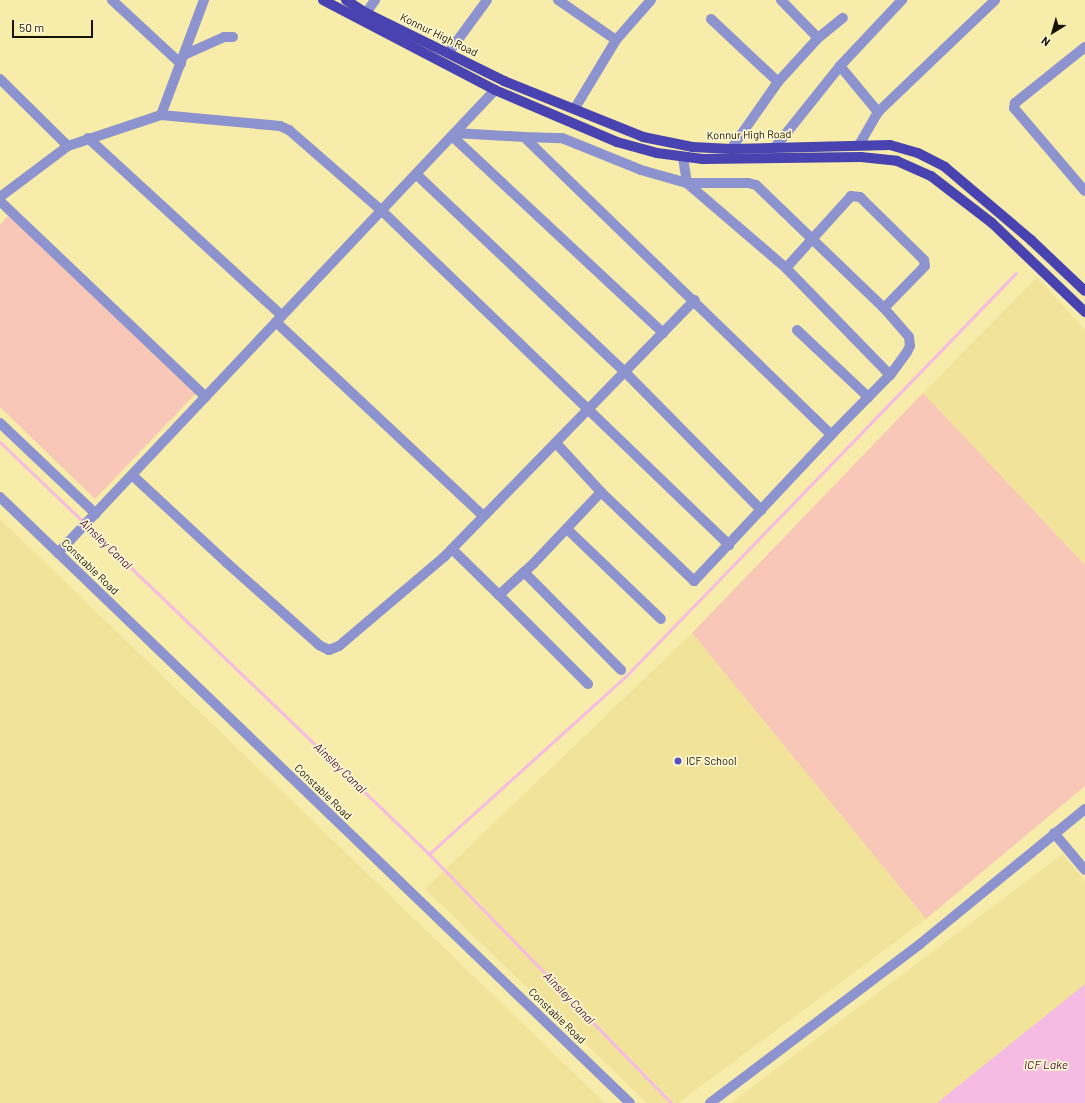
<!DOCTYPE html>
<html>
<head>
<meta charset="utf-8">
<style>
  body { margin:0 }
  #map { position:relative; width:1085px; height:1103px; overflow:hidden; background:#f7ecaa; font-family:Barlow,sans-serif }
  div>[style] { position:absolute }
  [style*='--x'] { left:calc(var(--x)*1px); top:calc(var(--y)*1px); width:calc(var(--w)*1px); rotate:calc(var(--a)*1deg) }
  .built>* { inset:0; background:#f1e49a }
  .green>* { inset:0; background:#f9c7b7 }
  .water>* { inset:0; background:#f5bbe2 }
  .stream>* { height:3px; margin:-1.5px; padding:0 1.5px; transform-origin:1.5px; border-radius:1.5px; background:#f5bbe2 }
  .minor>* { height:10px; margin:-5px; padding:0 5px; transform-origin:5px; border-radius:5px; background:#8d93cf }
  .major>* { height:10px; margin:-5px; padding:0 5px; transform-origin:5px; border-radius:5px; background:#4843b0 }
  .dots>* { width:11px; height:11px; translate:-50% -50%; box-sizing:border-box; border:2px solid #fff8d2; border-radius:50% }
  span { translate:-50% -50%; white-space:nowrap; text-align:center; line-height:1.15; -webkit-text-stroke:3.5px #fff8d2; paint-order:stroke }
  .street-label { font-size:11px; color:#171300 }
  .poi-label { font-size:11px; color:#171300 }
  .left { translate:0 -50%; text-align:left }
  .water-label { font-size:12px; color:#470e39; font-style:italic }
  .north { position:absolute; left:1033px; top:12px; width:40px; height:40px; -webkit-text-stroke:3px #fff8d2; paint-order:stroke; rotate:217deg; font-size:11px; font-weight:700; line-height:16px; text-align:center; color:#171300 }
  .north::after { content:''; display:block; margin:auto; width:14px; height:18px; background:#171300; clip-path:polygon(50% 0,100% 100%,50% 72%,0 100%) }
  .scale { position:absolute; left:12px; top:20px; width:81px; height:18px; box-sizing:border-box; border:2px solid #171300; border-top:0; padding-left:5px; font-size:12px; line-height:14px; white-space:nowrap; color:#171300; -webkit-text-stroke:3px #fff8d2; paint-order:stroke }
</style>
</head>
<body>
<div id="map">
  <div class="built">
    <div style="clip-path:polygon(1037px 277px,1085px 330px,1085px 565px,923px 393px)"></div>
    <div style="clip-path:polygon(0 519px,605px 1103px,0 1103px)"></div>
    <div style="clip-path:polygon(692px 633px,926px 919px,678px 1103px,647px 1103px,425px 889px)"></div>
    <div style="clip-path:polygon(1063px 854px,1085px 882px,1085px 1103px,731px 1103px)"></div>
  </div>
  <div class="green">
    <div style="clip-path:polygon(13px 211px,199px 390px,95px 499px,0 407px,0 225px)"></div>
    <div style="clip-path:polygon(923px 393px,1085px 565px,1085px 786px,926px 919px,692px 633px)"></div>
  </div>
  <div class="water">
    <div style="clip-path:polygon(1085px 984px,1085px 1103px,937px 1103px)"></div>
  </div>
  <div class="stream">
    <div style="--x:0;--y:442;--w:595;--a:43.84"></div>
    <div style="--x:429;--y:854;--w:347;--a:45.8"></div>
    <div style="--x:429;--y:854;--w:264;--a:-42.1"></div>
    <div style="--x:625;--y:677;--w:562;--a:-45.94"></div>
  </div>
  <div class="minor">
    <div style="--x:112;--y:0;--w:94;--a:42.8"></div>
    <div style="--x:558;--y:0;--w:70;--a:34.6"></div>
    <div style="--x:781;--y:0;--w:53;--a:45.8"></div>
    <div style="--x:366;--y:13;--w:16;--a:-55"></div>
    <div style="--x:711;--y:19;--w:92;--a:43.2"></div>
    <div style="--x:1085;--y:47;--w:90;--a:141.3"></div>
    <div style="--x:1015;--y:103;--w:5;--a:101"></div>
    <div style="--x:1014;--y:108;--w:109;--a:49.5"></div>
    <div style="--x:449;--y:52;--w:64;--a:-53.8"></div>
    <div style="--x:184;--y:55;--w:44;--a:-24.2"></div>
    <div style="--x:224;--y:37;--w:9;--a:0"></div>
    <div style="--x:840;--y:66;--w:60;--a:50.4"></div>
    <div style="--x:0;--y:79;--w:95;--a:44.6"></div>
    <div style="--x:575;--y:108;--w:79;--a:-58.9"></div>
    <div style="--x:616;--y:40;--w:53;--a:-48.8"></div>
    <div style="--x:161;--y:115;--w:120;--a:5.3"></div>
    <div style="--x:280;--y:126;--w:10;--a:24"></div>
    <div style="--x:289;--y:130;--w:123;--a:41.1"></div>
    <div style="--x:382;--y:211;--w:482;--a:43.9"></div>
    <div style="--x:455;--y:133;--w:69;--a:3.3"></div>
    <div style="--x:524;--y:137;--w:428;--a:44.1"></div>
    <div style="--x:831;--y:435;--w:84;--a:-45.5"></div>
    <div style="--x:890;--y:375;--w:149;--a:-134.2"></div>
    <div style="--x:786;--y:268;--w:130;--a:-139.4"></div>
    <div style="--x:687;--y:183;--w:26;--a:-99"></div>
    <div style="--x:452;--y:136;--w:289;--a:43"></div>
    <div style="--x:524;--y:137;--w:38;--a:2"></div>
    <div style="--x:562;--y:138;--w:85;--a:22.1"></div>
    <div style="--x:641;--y:170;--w:48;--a:15.8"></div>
    <div style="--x:687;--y:183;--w:61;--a:0"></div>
    <div style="--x:748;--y:183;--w:8;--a:14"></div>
    <div style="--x:756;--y:185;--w:178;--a:43.9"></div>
    <div style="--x:884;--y:308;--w:38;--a:49"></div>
    <div style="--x:909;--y:337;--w:9;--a:84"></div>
    <div style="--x:910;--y:346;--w:7;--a:117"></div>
    <div style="--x:907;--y:352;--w:29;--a:126"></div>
    <div style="--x:88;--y:138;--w:263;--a:42.5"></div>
    <div style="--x:859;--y:145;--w:38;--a:-60"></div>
    <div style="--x:878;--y:112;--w:162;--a:-43.7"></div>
    <div style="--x:776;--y:146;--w:102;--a:-51.3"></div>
    <div style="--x:840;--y:66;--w:91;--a:-46.8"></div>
    <div style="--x:731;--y:149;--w:82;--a:-55"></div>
    <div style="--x:778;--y:82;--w:59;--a:-47.7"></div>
    <div style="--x:818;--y:38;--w:32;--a:-39"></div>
    <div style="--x:416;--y:174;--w:288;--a:43.5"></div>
    <div style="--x:625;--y:372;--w:194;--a:45.4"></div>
    <div style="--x:0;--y:197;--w:85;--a:-36.9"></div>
    <div style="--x:68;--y:146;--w:98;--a:-18.4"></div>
    <div style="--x:161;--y:115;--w:123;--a:-69.5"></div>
    <div style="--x:0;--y:201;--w:284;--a:43.6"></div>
    <div style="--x:786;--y:268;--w:97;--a:-47.9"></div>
    <div style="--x:851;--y:196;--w:9;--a:6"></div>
    <div style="--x:860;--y:197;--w:90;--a:44.5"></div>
    <div style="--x:924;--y:260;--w:6;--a:81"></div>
    <div style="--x:925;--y:266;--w:59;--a:134.3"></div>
    <div style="--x:276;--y:322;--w:284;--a:43.1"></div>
    <div style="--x:797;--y:330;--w:98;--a:43.3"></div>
    <div style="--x:0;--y:423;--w:132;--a:43.5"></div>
    <div style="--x:556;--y:443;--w:67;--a:47.4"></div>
    <div style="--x:601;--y:492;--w:129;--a:43.7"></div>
    <div style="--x:694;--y:581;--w:200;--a:-46.8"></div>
    <div style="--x:132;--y:475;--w:129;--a:42.8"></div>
    <div style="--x:227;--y:563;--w:123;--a:41.7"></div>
    <div style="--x:319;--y:645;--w:11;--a:27"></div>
    <div style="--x:329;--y:650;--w:11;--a:-22"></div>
    <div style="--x:339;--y:646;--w:138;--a:-40.3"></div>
    <div style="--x:444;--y:557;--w:359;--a:-45.7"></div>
    <div style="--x:0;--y:497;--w:874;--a:43.89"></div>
    <div style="--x:567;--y:529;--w:130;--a:43.8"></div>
    <div style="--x:452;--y:549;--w:66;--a:44.4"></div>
    <div style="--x:499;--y:595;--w:46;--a:-42.4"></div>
    <div style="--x:533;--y:564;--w:99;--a:-46.6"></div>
    <div style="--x:58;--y:553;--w:637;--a:-46.65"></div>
    <div style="--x:524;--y:572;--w:138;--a:45.3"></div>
    <div style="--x:499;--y:595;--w:126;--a:45"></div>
    <div style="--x:1054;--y:833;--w:48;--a:50"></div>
    <div style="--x:710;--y:1103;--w:263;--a:-37.1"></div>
    <div style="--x:920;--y:944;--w:213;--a:-39.3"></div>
  </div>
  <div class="major">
    <div style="--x:323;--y:0;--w:194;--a:27.6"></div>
    <div style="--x:495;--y:90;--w:133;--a:23.1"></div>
    <div style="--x:617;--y:142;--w:41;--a:15.4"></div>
    <div style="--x:657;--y:153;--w:46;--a:7.4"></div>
    <div style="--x:703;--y:159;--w:158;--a:-0.7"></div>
    <div style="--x:861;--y:157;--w:36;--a:6"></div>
    <div style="--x:897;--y:161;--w:37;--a:24"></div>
    <div style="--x:931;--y:176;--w:77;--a:37.6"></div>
    <div style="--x:992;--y:223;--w:129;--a:43.7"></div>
    <div style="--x:346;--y:0;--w:24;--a:33"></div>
    <div style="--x:366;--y:13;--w:154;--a:26.2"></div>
    <div style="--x:504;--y:81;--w:150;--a:21.9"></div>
    <div style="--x:643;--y:137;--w:50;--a:11.5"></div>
    <div style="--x:692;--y:147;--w:39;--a:3"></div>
    <div style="--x:731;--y:149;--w:159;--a:-1.4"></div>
    <div style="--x:890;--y:145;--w:29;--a:16"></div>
    <div style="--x:918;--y:153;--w:30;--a:27"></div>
    <div style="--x:945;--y:167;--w:113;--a:40.3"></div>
    <div style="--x:1031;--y:240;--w:74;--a:43.4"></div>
  </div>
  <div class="dots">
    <div style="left:678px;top:761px;background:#5451c8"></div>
  </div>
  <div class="street-label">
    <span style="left:439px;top:35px;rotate:26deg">Konnur High Road</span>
    <span style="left:749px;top:135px;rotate:-1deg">Konnur High Road</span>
    <span style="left:90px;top:567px;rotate:44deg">Constable Road</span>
    <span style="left:323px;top:792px;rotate:44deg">Constable Road</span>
    <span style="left:557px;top:1016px;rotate:44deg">Constable Road</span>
  </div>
  <div class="poi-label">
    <span class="left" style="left:686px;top:761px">ICF School</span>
  </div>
  <div class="water-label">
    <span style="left:106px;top:544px;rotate:44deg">Ainsley Canal</span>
    <span style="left:340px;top:768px;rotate:44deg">Ainsley Canal</span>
    <span style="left:569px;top:998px;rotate:46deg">Ainsley Canal</span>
    <span style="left:1046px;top:1065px">ICF Lake</span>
  </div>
  <div class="north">N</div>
  <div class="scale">50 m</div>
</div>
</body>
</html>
